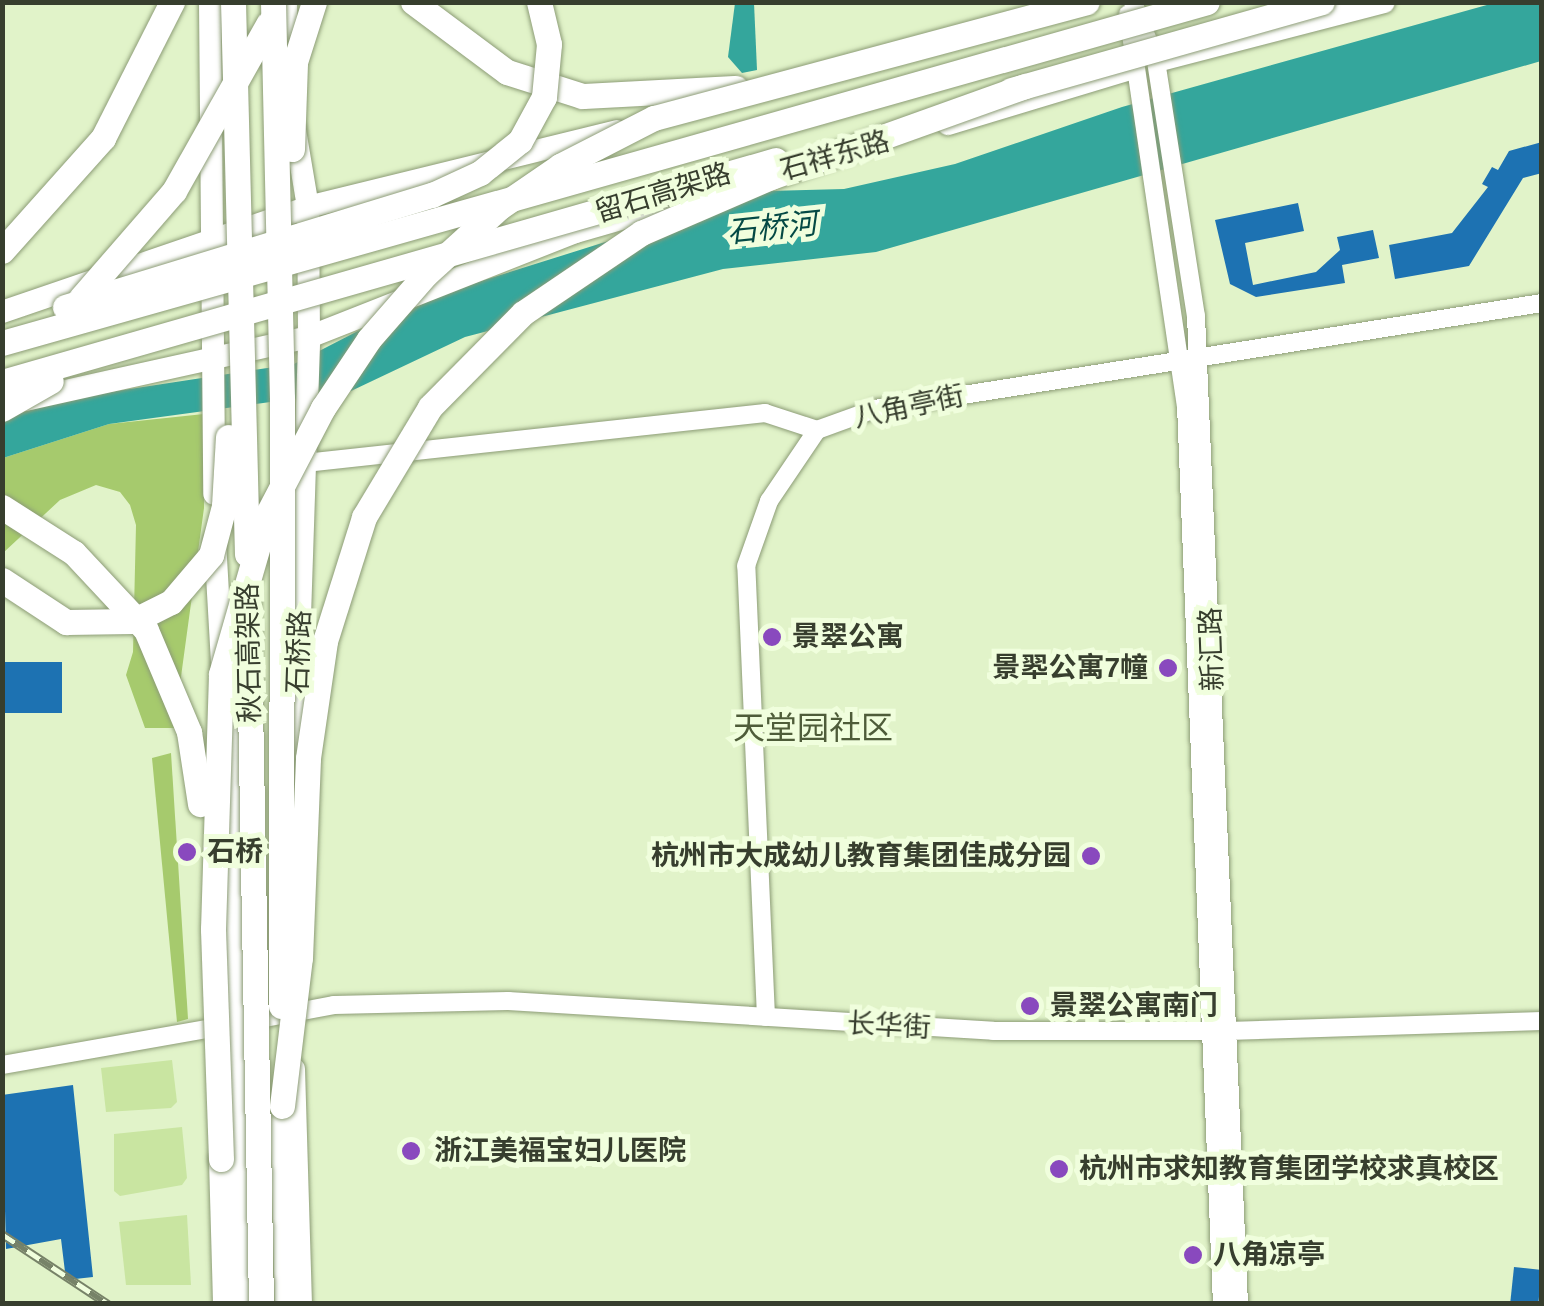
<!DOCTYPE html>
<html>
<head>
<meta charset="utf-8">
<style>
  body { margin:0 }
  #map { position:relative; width:1544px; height:1306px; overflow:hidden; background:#e1f3c9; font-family:Arial,"Noto Sans SC",sans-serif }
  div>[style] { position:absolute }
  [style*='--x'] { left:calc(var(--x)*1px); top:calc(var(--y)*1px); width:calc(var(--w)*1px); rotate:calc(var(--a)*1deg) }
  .green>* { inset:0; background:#c9e5a1 }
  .forest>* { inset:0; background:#a6ca6d }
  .water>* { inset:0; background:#34a69c }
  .building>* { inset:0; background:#1d72b2; transform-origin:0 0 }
  .roads { filter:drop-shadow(0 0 2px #8c9c76) drop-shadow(0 0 2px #8c9c76) }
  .minor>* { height:18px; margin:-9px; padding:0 9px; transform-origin:9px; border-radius:9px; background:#fff }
  .major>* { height:22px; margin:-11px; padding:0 11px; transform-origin:11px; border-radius:11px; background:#fff }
  .highway>* { height:25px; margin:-12.5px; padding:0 12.5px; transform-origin:12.5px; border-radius:12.5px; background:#fff }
  .rail>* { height:9px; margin-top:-4.5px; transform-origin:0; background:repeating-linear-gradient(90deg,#f0fedd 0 15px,#778268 0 30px); box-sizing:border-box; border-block:2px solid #778268 }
  .bridges { filter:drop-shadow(0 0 2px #8c9c76) drop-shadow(0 0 2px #8c9c76) }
  .highway-bridge>* { height:25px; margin:-12.5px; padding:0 12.5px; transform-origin:12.5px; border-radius:12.5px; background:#fff }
  .dots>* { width:28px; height:28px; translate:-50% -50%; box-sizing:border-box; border:5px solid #f0fedd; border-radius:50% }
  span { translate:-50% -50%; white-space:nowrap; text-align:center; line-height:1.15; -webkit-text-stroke:10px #f0fedd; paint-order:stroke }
  .street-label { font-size:28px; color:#373e2e }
  .poi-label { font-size:28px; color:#373e2e; font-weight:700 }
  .left { translate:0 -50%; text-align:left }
  .right { translate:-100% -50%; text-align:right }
  .water-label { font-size:30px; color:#044944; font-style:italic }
  .quarter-label { font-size:32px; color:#4e5c39 }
  .frame { position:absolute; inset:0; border:5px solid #373e2e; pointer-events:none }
</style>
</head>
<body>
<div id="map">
  <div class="green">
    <div style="clip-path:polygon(172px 1060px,177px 1102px,171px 1108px,106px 1112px,101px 1068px)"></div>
    <div style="clip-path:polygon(182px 1127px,187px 1178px,182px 1185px,120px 1196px,114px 1191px,114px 1134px)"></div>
    <div style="clip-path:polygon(187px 1215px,191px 1285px,126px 1285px,119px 1222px)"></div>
  </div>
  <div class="forest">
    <div style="clip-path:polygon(204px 414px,204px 508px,174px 728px,145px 728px,126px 675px,133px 652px,136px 525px,130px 505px,120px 492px,96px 485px,60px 500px,3px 553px,3px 458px,109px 424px)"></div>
    <div style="clip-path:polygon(171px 753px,188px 1019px,177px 1022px,152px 758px)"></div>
  </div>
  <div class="water">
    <div style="clip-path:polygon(735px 3px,754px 3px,757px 70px,742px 73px,728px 57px)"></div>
    <div style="clip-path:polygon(1494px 3px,1541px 3px,1541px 61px,876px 252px,723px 269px,465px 337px,351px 391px,109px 424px,3px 458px,2px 419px,64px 399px,294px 364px,414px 302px,768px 191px,844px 189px,955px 164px,1122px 107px)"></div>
  </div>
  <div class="building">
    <div style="clip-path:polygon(1542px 142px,1542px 173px,1523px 178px,1469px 266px,1395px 279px,1389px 245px,1452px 233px,1488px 187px,1482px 184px,1492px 167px,1498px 170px,1509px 151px)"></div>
    <div style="clip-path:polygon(1298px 203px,1304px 231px,1245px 243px,1253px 285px,1316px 272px,1340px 250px,1337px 237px,1373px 230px,1379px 258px,1342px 265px,1345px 283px,1256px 297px,1230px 284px,1215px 220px)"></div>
    <div style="left:2px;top:662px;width:60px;height:51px"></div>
    <div style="clip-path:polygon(73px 1085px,93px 1277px,66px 1280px,61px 1239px,6px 1249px,2px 1095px)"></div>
    <div style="left:1514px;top:1267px;width:28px;height:35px;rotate:6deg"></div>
  </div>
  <div class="roads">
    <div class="minor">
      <div style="--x:1133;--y:2;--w:63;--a:68.7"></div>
      <div style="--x:1156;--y:61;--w:258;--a:81.1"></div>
      <div style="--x:1196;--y:316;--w:989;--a:87.51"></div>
      <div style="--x:1128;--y:14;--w:395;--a:81.6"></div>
      <div style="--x:1186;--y:405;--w:900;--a:87.71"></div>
      <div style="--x:305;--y:463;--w:463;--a:-6.2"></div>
      <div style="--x:765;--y:413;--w:55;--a:18.1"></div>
      <div style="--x:766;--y:1017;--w:451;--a:-92.5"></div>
      <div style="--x:746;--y:566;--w:69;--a:-70.5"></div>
      <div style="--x:769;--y:501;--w:86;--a:-55.9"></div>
      <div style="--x:817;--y:430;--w:62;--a:-19.9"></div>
      <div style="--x:875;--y:409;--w:675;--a:-9.03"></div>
      <div style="--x:249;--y:1021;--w:86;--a:-10.7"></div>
      <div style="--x:334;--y:1005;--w:174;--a:-1.3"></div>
      <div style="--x:508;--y:1001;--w:486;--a:3.5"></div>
      <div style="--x:993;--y:1031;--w:234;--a:0"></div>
      <div style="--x:1227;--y:1031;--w:315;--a:-1.8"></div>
      <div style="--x:2;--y:1065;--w:224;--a:-10"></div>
    </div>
    <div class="major">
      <div style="--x:210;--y:2;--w:492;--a:89.5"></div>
      <div style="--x:286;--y:2;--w:72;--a:88.4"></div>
      <div style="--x:1164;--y:59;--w:227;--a:-14.5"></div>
      <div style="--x:948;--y:124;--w:193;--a:-16.8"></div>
      <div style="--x:2;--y:312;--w:324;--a:-18.9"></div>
      <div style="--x:308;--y:207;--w:318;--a:-13.8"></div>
      <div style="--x:25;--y:400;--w:291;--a:-12.5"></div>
      <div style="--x:309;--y:337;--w:287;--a:-21.5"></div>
      <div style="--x:576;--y:232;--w:141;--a:-16.1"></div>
      <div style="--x:215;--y:541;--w:123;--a:86.7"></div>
      <div style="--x:228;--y:710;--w:594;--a:88.46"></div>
      <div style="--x:294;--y:797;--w:460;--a:-88.1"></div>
      <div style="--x:309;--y:337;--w:130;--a:-90.4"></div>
      <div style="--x:308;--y:207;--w:78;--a:-99.6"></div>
      <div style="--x:294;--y:1069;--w:235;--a:88.3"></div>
    </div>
    <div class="highway">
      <div style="--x:413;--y:2;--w:117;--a:36.7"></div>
      <div style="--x:507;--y:72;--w:79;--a:17.7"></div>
      <div style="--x:582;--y:96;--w:154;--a:-3"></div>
      <div style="--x:2;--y:251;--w:152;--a:-48.2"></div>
      <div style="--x:103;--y:138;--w:153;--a:-63.1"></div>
      <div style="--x:282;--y:1106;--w:198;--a:88.6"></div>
      <div style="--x:221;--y:1159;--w:145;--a:88.4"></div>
    </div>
  </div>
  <div class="rail">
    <div style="--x:2;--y:1234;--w:127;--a:33.4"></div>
  </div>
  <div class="bridges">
    <div class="highway-bridge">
      <div style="--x:233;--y:2;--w:552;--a:88.55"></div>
      <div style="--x:273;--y:2;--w:396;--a:88.7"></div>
      <div style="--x:282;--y:398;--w:608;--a:90.09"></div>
      <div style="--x:1011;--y:90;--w:323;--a:-15.8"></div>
      <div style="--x:292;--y:149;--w:87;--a:-88"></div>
      <div style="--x:295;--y:62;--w:63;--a:-72.4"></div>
      <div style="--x:81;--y:298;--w:142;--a:-49"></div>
      <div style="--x:174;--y:191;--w:192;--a:-60.6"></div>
      <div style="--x:65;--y:307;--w:384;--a:-17"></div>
      <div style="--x:432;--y:195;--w:53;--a:-24.6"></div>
      <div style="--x:480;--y:173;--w:51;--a:-38.7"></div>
      <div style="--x:520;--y:141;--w:50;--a:-61.4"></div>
      <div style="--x:544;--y:97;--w:53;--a:-84.6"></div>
      <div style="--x:549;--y:44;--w:43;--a:-103.4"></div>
      <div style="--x:2;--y:343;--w:1252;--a:-15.8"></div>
      <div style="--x:2;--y:382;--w:805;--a:-16"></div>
      <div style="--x:2;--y:409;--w:56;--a:-29.7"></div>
      <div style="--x:2;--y:507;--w:85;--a:32.6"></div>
      <div style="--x:74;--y:553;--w:105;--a:46.9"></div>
      <div style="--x:146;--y:630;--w:111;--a:67.1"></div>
      <div style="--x:189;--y:732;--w:73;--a:81.3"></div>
      <div style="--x:2;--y:580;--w:77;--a:33.3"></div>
      <div style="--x:66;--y:622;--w:67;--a:-0.9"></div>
      <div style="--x:133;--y:621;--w:42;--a:-26.6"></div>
      <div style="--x:171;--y:602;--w:62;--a:-49.6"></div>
      <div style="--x:211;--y:555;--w:51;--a:-75.1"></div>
      <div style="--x:224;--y:506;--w:69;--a:-86.7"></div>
      <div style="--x:248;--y:594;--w:710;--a:88.95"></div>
      <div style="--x:282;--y:1106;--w:149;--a:-83.1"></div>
      <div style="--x:300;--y:958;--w:200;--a:-87.7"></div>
      <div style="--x:308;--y:758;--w:118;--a:-81.7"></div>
      <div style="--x:325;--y:641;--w:130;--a:-72.5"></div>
      <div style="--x:364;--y:517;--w:128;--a:-59"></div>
      <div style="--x:430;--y:407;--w:132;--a:-45.3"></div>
      <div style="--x:523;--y:313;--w:143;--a:-34.1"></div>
      <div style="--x:641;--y:233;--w:142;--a:-23.3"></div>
      <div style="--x:771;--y:177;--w:270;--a:-19.7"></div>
      <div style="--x:221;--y:1159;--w:230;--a:-92"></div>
      <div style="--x:213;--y:929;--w:255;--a:-88.2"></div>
      <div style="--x:221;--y:674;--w:166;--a:-73.9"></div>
      <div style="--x:267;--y:515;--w:121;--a:-62.4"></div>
      <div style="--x:323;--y:408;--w:83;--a:-56.3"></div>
      <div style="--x:369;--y:339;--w:86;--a:-48.8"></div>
      <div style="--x:426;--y:274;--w:100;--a:-42.2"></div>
      <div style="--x:500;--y:207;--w:73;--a:-34.3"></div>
      <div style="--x:560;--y:166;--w:106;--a:-27.1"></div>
      <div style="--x:654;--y:118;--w:448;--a:-15"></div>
    </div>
  </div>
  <div class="dots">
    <div style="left:772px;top:637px;background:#8949be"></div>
    <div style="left:1168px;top:668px;background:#8949be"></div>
    <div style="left:187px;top:852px;background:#8949be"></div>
    <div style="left:1091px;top:856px;background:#8949be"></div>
    <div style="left:1030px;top:1006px;background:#8949be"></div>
    <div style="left:411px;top:1151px;background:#8949be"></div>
    <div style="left:1059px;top:1169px;background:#8949be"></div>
    <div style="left:1193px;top:1255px;background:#8949be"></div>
  </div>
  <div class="street-label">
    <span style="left:835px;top:156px;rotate:-16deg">石祥东路</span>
    <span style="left:663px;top:193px;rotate:-17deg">留石高架路</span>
    <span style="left:909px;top:407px;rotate:-12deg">八角亭街</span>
    <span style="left:1212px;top:649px;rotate:-92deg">新汇路</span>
    <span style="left:299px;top:652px;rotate:-88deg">石桥路</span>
    <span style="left:249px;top:653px;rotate:-91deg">秋石高架路</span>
    <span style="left:889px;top:1026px;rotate:3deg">长华街</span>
  </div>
  <div class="poi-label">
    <span class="left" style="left:792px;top:637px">景翠公寓</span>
    <span class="right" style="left:1148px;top:668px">景翆公寓7幢</span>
    <span class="left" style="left:207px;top:852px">石桥</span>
    <span class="right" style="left:1071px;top:856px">杭州市大成幼儿教育集团佳成分园</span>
    <span class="left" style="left:1050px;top:1006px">景翠公寓南门</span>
    <span class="left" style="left:434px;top:1151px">浙江美福宝妇儿医院</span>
    <span class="left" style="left:1079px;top:1169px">杭州市求知教育集团学校求真校区</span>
    <span class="left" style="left:1213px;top:1255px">八角凉亭</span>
  </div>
  <div class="water-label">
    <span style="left:772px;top:228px;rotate:-6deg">石桥河</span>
  </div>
  <div class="quarter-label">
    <span style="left:813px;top:728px">天堂园社区</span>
  </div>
  <div class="frame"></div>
</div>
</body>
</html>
